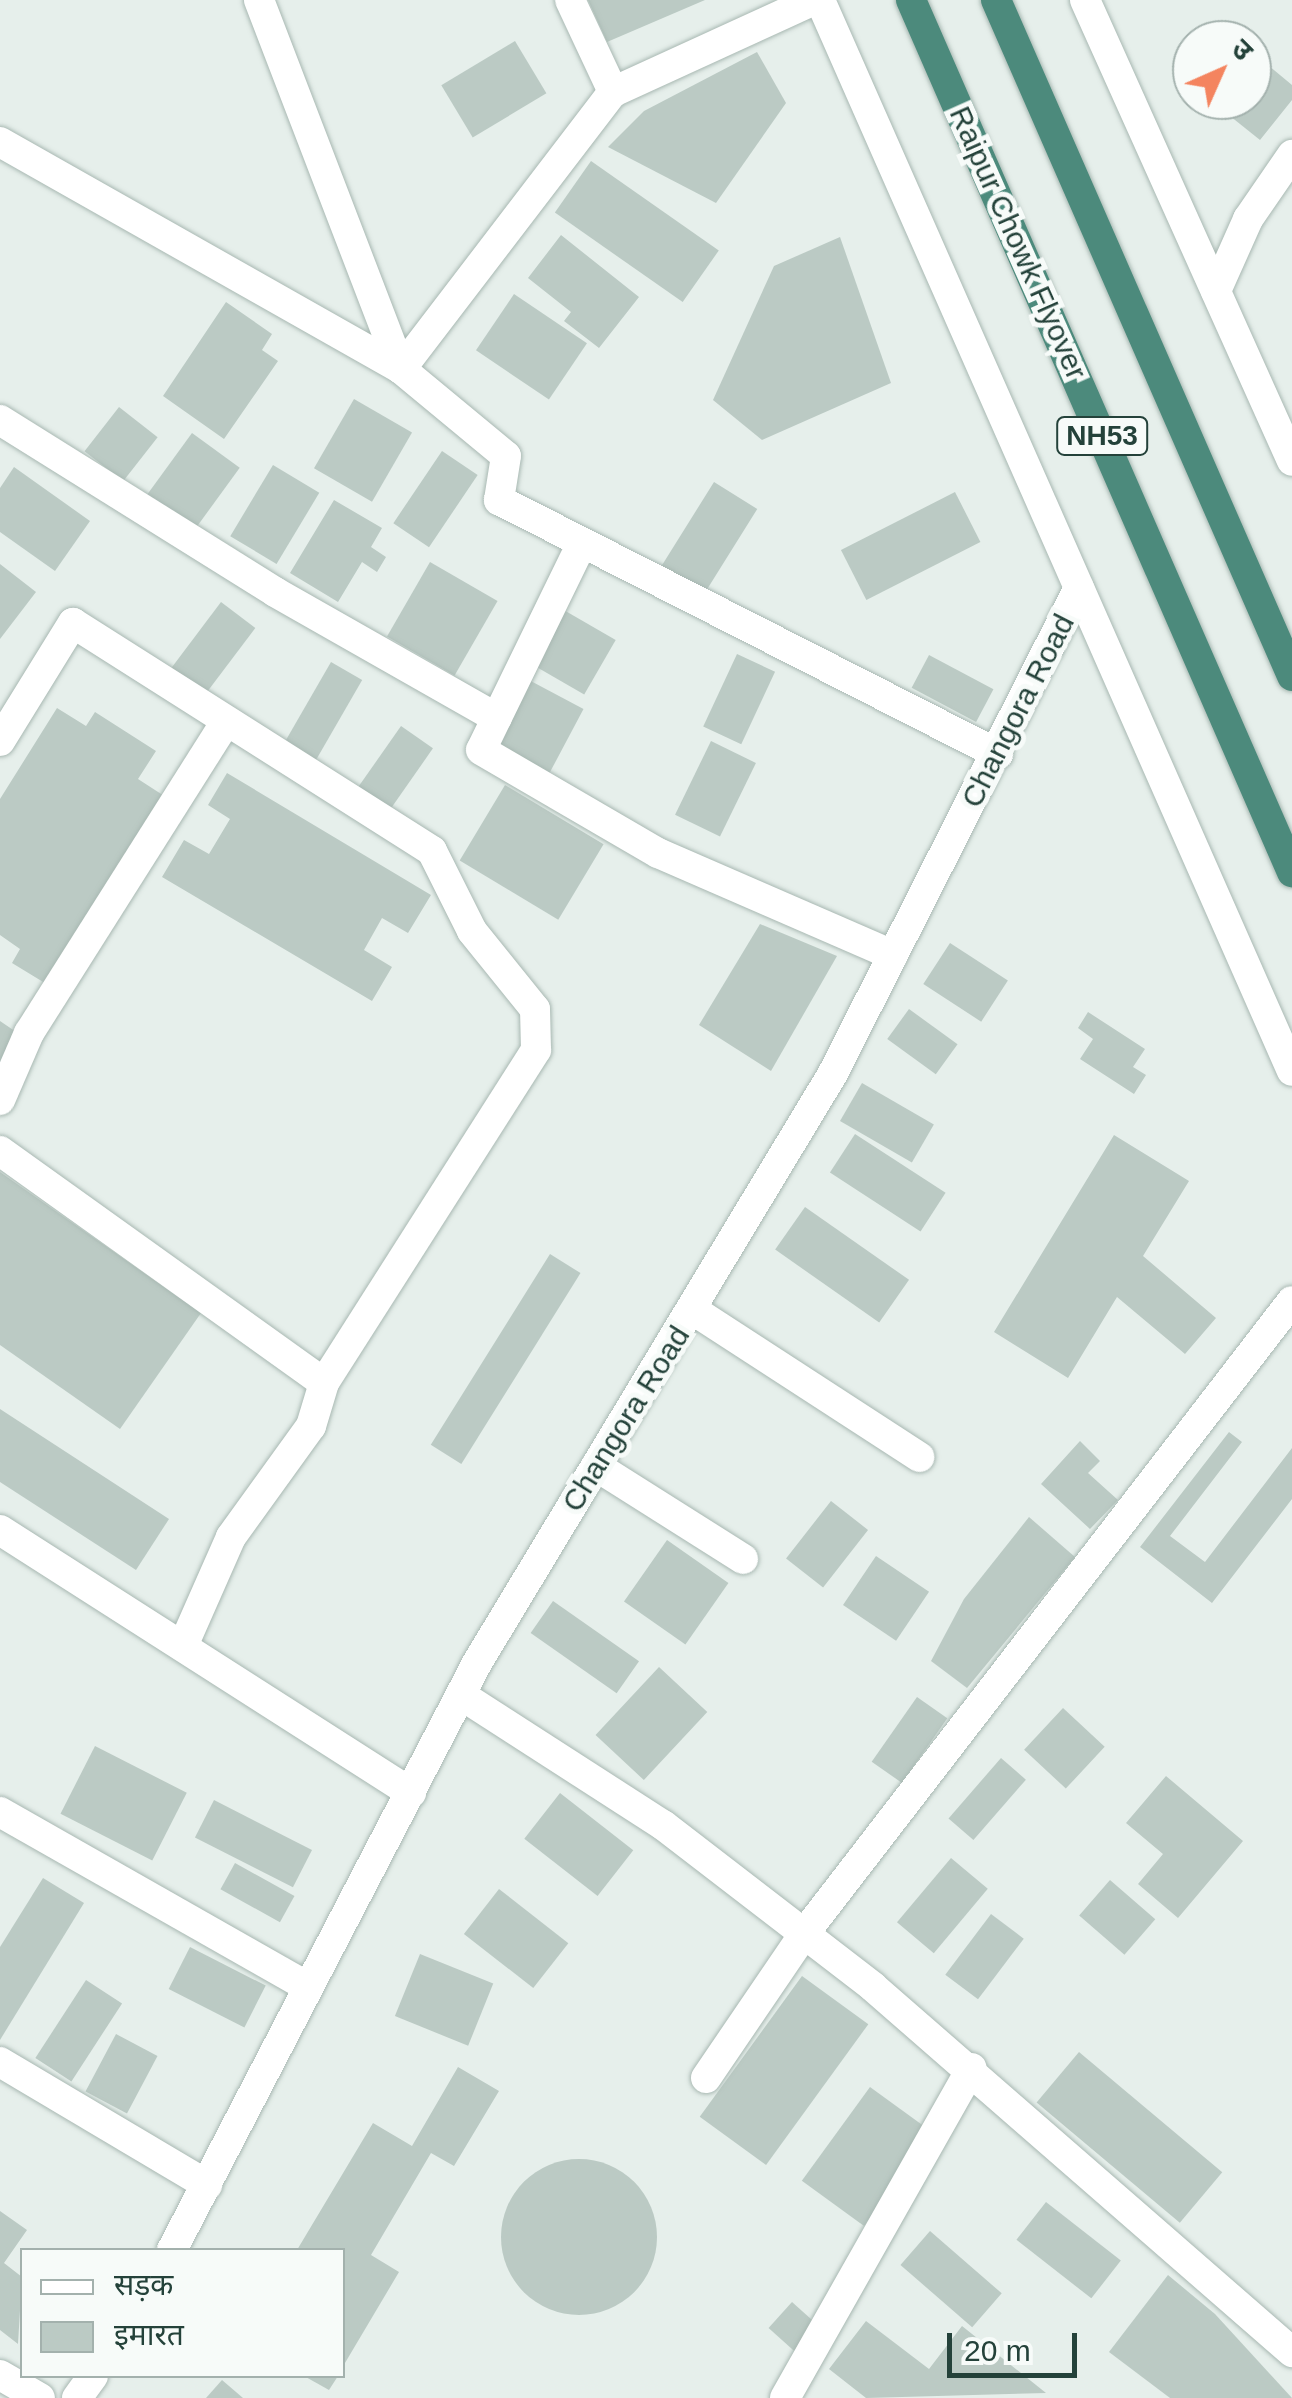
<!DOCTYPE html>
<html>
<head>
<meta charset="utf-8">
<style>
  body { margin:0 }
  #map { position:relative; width:1292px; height:2398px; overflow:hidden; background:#e6efeb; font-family:Helvetica,"Noto Sans Devanagari",sans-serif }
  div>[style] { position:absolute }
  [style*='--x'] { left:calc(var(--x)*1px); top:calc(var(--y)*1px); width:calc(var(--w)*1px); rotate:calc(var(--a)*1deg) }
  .building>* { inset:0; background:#bbcac4; transform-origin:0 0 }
  .round { border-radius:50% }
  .roads { filter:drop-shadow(0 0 2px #a8b8b2) drop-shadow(0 0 2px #a8b8b2) }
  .minor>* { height:30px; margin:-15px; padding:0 15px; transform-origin:15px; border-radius:15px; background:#fff }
  .tertiary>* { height:30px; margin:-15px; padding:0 15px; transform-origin:15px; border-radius:15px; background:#fff }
  .trunk>* { height:30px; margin:-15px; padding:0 15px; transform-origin:15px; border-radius:15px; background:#4c8a7c }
  span { translate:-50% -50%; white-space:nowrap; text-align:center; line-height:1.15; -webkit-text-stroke:10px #f7fbf9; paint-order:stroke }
  .shield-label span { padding:2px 8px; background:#f7fbf9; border:2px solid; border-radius:8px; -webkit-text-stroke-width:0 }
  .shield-label { font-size:28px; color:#24423a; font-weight:700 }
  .street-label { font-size:30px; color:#24423a }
  .legend { position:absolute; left:20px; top:2248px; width:325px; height:130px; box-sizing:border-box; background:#f7fbf9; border:2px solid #a3b1ad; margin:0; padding:12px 18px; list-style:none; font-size:30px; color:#24423a }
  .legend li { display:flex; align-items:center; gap:20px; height:50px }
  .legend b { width:50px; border:2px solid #a3b1ad }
  .north { position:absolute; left:1172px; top:20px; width:100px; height:100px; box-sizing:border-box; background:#f7fbf9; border:2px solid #a3b1ad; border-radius:50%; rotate:45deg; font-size:28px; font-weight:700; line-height:40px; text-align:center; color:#24423a }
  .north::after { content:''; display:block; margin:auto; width:35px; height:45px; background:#f4845f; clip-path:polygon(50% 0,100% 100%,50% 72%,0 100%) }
  .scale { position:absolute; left:947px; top:2333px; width:130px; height:45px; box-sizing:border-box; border:5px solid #24423a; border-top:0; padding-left:12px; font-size:30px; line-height:35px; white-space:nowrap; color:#24423a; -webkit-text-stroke:8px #f7fbf9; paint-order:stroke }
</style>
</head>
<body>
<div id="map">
  <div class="building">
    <div style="clip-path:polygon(588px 0,705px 0,607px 42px)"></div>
    <div style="left:515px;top:41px;width:61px;height:86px;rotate:59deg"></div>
    <div style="clip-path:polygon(757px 52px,786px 103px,716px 203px,608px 147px,644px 111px)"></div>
    <div style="clip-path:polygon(1252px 52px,1292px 85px,1292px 100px,1260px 140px,1210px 100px,1252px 100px)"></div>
    <div style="left:591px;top:161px;width:156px;height:63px;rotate:35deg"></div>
    <div style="clip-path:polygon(561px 235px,639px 297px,599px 348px,564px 321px,571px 312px,528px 278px)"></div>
    <div style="clip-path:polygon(840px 237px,891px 383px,762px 440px,713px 400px,774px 266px)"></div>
    <div style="left:514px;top:294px;width:88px;height:68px;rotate:34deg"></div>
    <div style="clip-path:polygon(226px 302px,272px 334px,262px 350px,278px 361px,224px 439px,163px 396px)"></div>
    <div style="left:354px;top:399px;width:67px;height:80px;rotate:30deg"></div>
    <div style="left:119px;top:407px;width:49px;height:56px;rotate:38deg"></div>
    <div style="left:192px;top:433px;width:59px;height:78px;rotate:36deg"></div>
    <div style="left:442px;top:451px;width:43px;height:87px;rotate:34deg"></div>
    <div style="left:273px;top:465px;width:54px;height:83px;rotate:31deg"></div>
    <div style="clip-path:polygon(14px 467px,90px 521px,55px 571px,0 532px,0 488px)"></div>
    <div style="left:714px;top:482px;width:51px;height:100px;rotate:32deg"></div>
    <div style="left:955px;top:492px;width:56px;height:128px;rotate:63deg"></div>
    <div style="clip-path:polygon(334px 500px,382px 528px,371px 547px,386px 557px,377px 572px,362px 562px,338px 602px,290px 573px)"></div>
    <div style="left:430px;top:562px;width:78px;height:86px;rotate:30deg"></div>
    <div style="clip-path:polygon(0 564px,36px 592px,0 639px)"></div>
    <div style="left:221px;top:602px;width:43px;height:85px;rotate:37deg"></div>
    <div style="left:562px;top:609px;width:62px;height:63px;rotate:30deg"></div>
    <div style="left:737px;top:654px;width:42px;height:80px;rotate:25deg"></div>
    <div style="left:929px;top:655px;width:73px;height:37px;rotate:28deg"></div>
    <div style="left:331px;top:662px;width:36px;height:97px;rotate:30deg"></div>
    <div style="left:527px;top:679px;width:64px;height:79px;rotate:28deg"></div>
    <div style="clip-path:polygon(57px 708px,86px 726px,95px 712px,156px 751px,138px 779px,172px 801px,53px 988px,12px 963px,20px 949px,0 935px,0 799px)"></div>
    <div style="left:401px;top:726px;width:39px;height:74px;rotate:35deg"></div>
    <div style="left:711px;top:741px;width:50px;height:82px;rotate:26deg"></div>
    <div style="clip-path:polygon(227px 773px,431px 895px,408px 933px,382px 918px,364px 950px,392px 967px,372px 1001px,162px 877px,184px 840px,209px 854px,230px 819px,208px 805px)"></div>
    <div style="left:505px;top:785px;width:115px;height:88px;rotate:31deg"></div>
    <div style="clip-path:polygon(760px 924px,837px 956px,771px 1071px,699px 1025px)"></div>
    <div style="left:950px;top:943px;width:69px;height:49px;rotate:33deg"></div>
    <div style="left:909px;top:1009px;width:60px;height:37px;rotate:36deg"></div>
    <div style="clip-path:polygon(1088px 1012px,1145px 1049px,1133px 1067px,1146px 1075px,1134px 1094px,1080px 1059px,1093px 1039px,1078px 1028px)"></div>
    <div style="clip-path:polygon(0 1021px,25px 1038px,0 1075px)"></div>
    <div style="left:862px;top:1083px;width:83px;height:44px;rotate:30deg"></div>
    <div style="left:855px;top:1134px;width:108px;height:46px;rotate:33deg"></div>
    <div style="clip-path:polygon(1114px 1135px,1189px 1181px,1143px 1256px,1216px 1318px,1185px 1354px,1117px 1297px,1068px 1378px,994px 1332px)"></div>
    <div style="clip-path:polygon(0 1172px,201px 1313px,120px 1429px,0 1345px)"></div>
    <div style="left:805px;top:1207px;width:127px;height:52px;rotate:35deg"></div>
    <div style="left:550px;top:1254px;width:36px;height:225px;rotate:32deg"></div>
    <div style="clip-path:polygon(0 1409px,169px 1519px,136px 1570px,0 1482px)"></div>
    <div style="clip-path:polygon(1229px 1432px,1242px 1442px,1170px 1536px,1205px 1562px,1292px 1448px,1292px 1499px,1212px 1603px,1140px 1547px)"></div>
    <div style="clip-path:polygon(1080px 1441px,1100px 1461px,1088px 1473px,1118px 1500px,1090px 1529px,1041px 1484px)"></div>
    <div style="left:831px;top:1501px;width:47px;height:73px;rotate:38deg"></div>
    <div style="clip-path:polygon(1029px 1517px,1075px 1557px,967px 1688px,931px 1661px,964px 1599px)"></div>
    <div style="left:667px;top:1540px;width:75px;height:75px;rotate:35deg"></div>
    <div style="left:876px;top:1556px;width:64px;height:59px;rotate:34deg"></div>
    <div style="left:553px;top:1601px;width:105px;height:39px;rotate:35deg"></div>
    <div style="left:659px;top:1667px;width:66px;height:93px;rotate:43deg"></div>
    <div style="left:917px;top:1697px;width:37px;height:79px;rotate:35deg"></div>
    <div style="left:1063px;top:1708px;width:57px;height:57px;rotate:43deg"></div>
    <div style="left:95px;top:1746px;width:103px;height:76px;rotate:27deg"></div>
    <div style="left:1001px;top:1758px;width:33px;height:80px;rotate:41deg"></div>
    <div style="clip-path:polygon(1166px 1776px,1243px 1841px,1178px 1918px,1138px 1884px,1163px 1854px,1126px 1823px)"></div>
    <div style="left:560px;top:1793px;width:93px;height:58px;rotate:38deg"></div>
    <div style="left:214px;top:1800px;width:110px;height:42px;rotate:27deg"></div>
    <div style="left:951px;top:1858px;width:48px;height:84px;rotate:40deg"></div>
    <div style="left:235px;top:1863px;width:68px;height:30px;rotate:29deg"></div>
    <div style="clip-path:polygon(43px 1878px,84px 1903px,0 2040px,0 1947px)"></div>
    <div style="left:1110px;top:1880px;width:60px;height:47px;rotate:41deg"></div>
    <div style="left:499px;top:1889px;width:88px;height:57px;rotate:38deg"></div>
    <div style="left:991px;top:1914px;width:41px;height:76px;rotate:37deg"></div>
    <div style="left:190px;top:1947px;width:85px;height:47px;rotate:27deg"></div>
    <div style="left:420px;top:1954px;width:79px;height:67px;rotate:22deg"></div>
    <div style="left:802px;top:1976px;width:82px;height:174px;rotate:36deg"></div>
    <div style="left:86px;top:1980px;width:43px;height:93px;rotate:33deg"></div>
    <div style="left:116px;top:2034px;width:47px;height:65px;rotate:28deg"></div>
    <div style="left:1079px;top:2052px;width:187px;height:66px;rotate:40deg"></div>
    <div style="clip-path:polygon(458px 2067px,499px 2091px,454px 2166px,431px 2153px,371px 2255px,399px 2272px,342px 2368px,342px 2250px,297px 2250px,373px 2123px,412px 2146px)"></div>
    <div style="left:870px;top:2087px;width:77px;height:116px;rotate:36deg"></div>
    <div class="round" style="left:501px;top:2159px;width:156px;height:156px"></div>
    <div style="left:1046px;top:2202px;width:95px;height:48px;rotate:38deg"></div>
    <div style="clip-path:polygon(0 2211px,27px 2230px,4px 2263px,22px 2277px,18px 2344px,0 2330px)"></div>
    <div style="left:930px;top:2231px;width:95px;height:45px;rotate:41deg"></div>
    <div style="clip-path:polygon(1168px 2275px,1215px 2314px,1292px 2398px,1170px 2398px,1109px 2352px)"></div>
    <div style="left:792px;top:2302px;width:42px;height:35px;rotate:42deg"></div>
    <div style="clip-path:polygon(866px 2321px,929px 2369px,962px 2326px,1046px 2393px,866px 2398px,829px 2369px)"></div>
    <div style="clip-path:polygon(304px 2376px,338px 2376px,329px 2390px)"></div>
    <div style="clip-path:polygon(222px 2380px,243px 2398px,206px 2398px)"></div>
  </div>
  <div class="roads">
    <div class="minor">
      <div style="--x:259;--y:0;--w:395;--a:69"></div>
      <div style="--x:570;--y:0;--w:102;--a:64.9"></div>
      <div style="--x:0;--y:142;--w:461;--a:29.5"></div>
      <div style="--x:401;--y:369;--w:136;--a:39.6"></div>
      <div style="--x:506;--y:456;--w:45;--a:99"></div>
      <div style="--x:499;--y:500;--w:560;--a:26.98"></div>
      <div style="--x:1216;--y:291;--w:79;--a:-66"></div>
      <div style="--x:1248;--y:219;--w:78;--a:-55.5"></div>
      <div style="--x:401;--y:369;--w:349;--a:-52.6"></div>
      <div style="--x:613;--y:92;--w:221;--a:-24.6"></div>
      <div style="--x:0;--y:420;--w:324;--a:32"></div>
      <div style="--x:275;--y:592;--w:255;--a:29.6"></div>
      <div style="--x:582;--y:543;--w:230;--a:116"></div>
      <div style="--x:481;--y:750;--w:205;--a:30.2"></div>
      <div style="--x:658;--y:853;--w:256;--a:23.5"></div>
      <div style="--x:0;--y:741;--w:139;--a:-58.3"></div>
      <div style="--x:73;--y:623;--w:425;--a:32.4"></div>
      <div style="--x:432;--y:851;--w:89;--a:63.4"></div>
      <div style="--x:472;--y:931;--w:100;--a:51.1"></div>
      <div style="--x:535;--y:1009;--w:41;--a:88.6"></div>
      <div style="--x:536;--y:1050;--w:395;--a:122.5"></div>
      <div style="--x:324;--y:1383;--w:45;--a:106.8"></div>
      <div style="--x:311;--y:1426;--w:137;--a:125.8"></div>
      <div style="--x:231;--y:1537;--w:119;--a:113.8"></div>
      <div style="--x:0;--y:1100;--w:73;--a:-66.6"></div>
      <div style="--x:29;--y:1033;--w:369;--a:-57.7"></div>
      <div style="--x:0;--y:1151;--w:398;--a:35.6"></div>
      <div style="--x:693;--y:1310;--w:270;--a:33"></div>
      <div style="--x:596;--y:1466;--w:174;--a:32.3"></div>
      <div style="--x:0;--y:1530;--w:488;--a:32.6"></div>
      <div style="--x:461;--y:1695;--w:240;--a:32.8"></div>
      <div style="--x:663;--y:1825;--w:265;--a:37.6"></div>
      <div style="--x:873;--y:1987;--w:556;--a:41.06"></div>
      <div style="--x:0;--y:1812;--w:352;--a:29.6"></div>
      <div style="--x:0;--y:2062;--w:241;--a:30.7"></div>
      <div style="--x:706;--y:2078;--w:174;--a:-55.8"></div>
      <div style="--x:804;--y:1934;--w:799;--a:-52.37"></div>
      <div style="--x:0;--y:2375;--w:46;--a:29.9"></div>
      <div style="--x:785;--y:2398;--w:379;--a:-60.5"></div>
    </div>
    <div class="tertiary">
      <div style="--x:820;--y:0;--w:1170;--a:66.22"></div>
      <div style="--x:1085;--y:0;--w:505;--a:65.82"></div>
      <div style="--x:172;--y:2250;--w:662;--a:-62.54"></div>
      <div style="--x:477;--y:1663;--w:687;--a:-58.88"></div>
      <div style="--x:832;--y:1075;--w:546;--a:-63.11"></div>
      <div style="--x:77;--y:2398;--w:27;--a:-54"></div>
    </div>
    <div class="trunk">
      <div style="--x:911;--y:0;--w:952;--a:66.4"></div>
      <div style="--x:996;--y:0;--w:738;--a:66.35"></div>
    </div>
  </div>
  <div class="shield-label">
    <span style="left:1102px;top:436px">NH53</span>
  </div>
  <div class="street-label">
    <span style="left:1018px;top:243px;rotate:66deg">Raipur Chowk Flyover</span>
    <span style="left:1018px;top:711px;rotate:-63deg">Changora Road</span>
    <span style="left:626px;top:1419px;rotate:-58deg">Changora Road</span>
  </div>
  <ul class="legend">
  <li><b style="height:12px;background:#fff"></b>सड़क</li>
  <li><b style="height:28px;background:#bbcac4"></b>इमारत</li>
  </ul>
  <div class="north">उ</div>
  <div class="scale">20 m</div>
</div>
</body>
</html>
